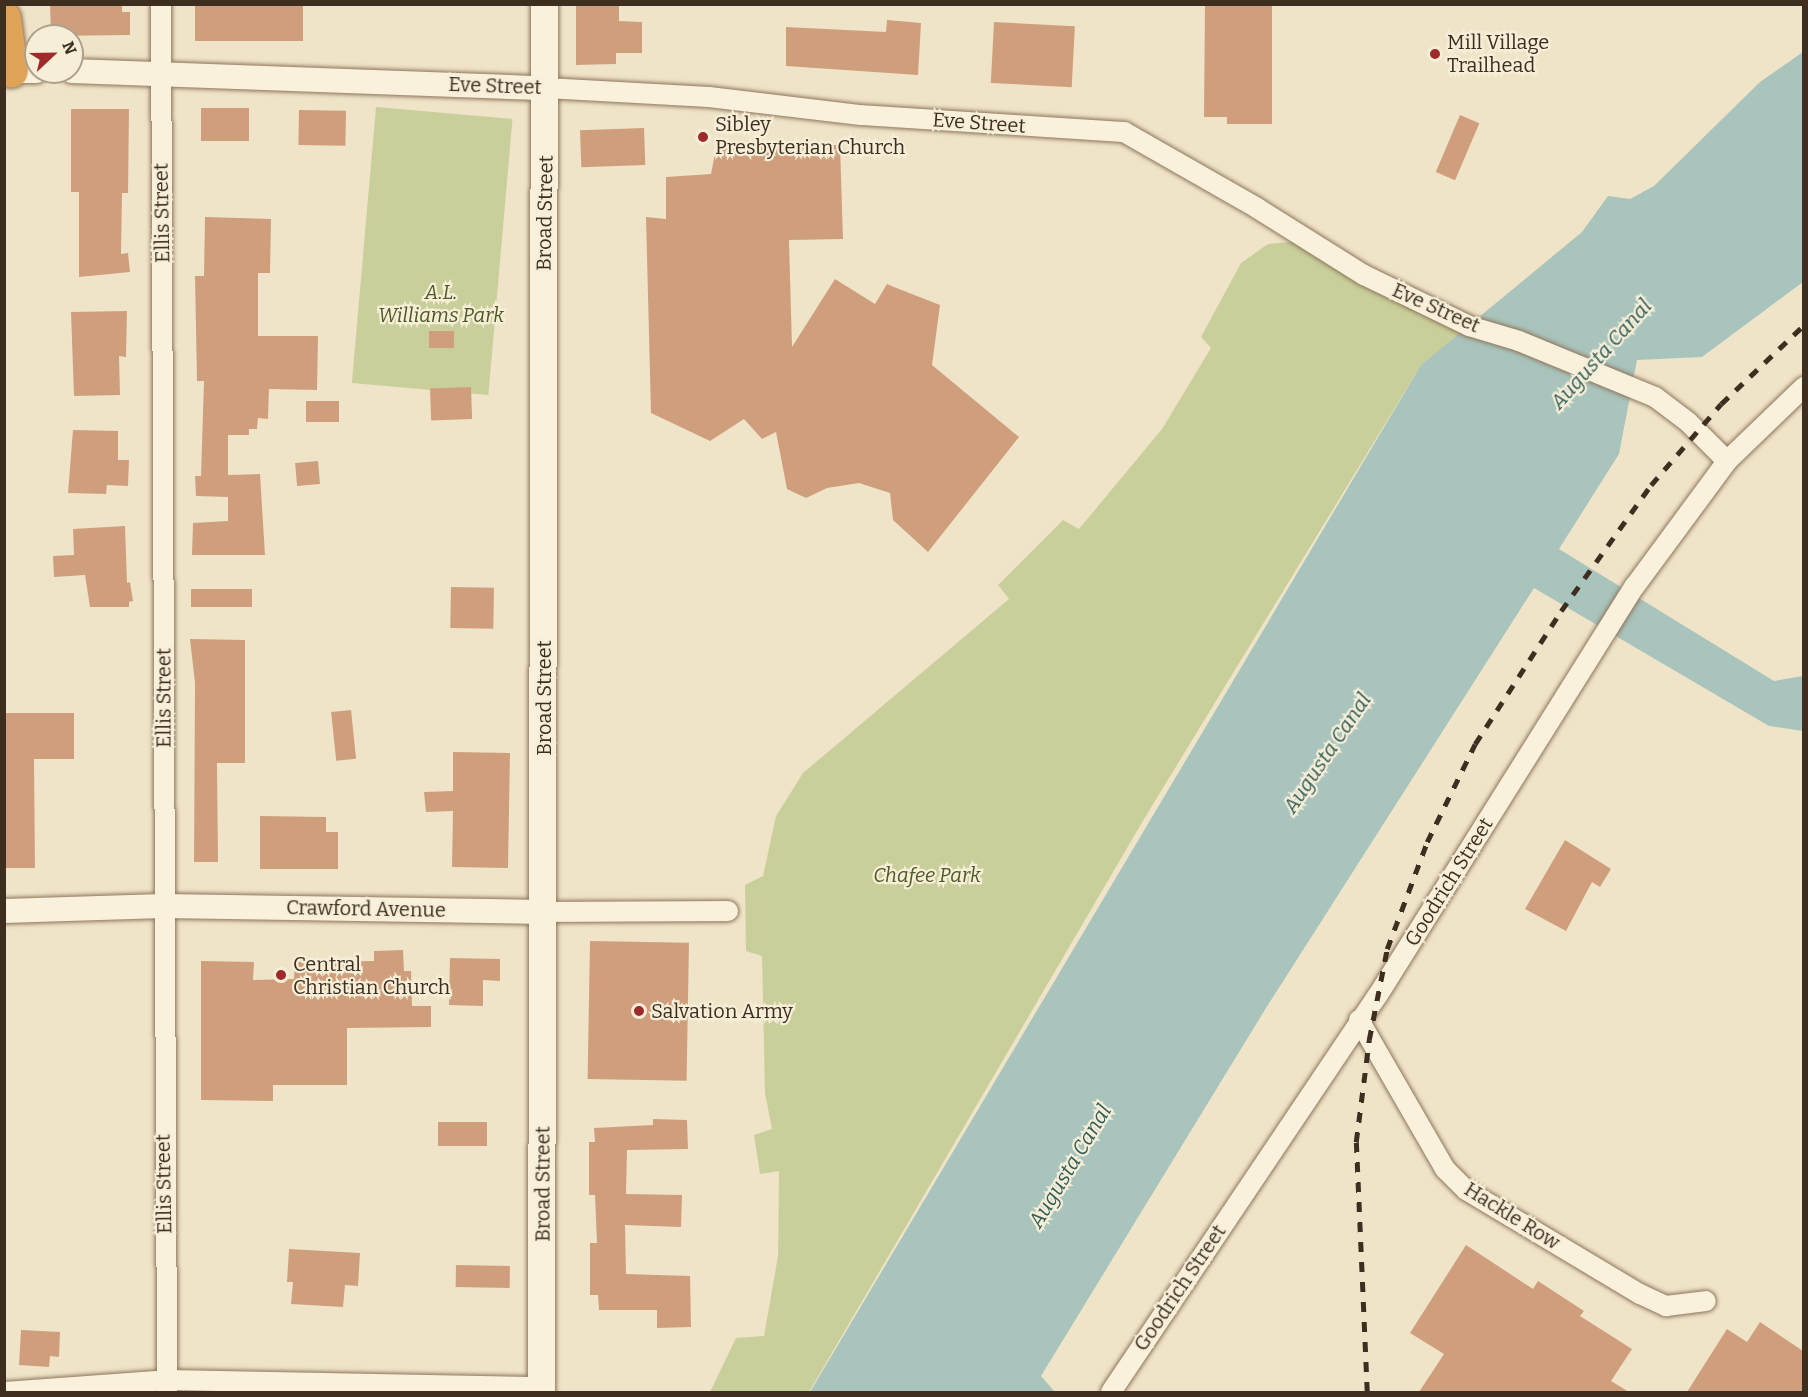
<!DOCTYPE html>
<html>
<head>
<meta charset="utf-8">
<style>
  body { margin:0 }
  #map { position:relative; width:1808px; height:1397px; overflow:hidden; background:#f0e4c8; font-family:Bitter,serif }
  div>[style] { position:absolute }
  [style*='--x'] { left:calc(var(--x)*1px); top:calc(var(--y)*1px); width:calc(var(--w)*1px); rotate:calc(var(--a)*1deg) }
  .green>* { inset:0; background:#c9cf9b; transform-origin:0 0 }
  .water>* { inset:0; background:#a9c4bc }
  .building>* { inset:0; background:#cf9f7d; transform-origin:0 0 }
  .roads { filter:drop-shadow(0 0 2px #8d765c) drop-shadow(0 0 2px #8d765c) }
  .minor>* { height:20px; margin:-10px; padding:0 10px; transform-origin:10px; border-radius:10px; background:#faf1dc }
  .tertiary>* { height:24px; margin:-12px; padding:0 12px; transform-origin:12px; border-radius:12px; background:#faf1dc }
  .secondary>* { height:27px; margin:-13.5px; padding:0 13.5px; transform-origin:13.5px; border-radius:13.5px; background:#faf1dc }
  .motorway>* { height:33px; margin:-16.5px; padding:0 16.5px; transform-origin:16.5px; border-radius:16.5px; background:#e0a458 }
  .rail>* { height:4.5px; margin-top:-2.25px; transform-origin:0; background:repeating-linear-gradient(90deg,#3d2e20 0 10px,transparent 0 20px) }
  .dots>* { width:16px; height:16px; translate:-50% -50%; box-sizing:border-box; border:3px solid #f7eed8; border-radius:50% }
  span { translate:-50% -50%; white-space:nowrap; text-align:center; line-height:1.15; -webkit-text-stroke:4.5px #f7eed8; paint-order:stroke }
  .poi-label { font-size:20px; color:#3d2e20 }
  .left { translate:0 -50%; text-align:left }
  .street-label { font-size:20px; color:#3d2e20 }
  .park-label { font-size:20px; color:#4d5a26; font-style:italic }
  .water-label { font-size:21px; color:#2f5d5a; font-style:italic }
  .frame { position:absolute; inset:0; border:6px solid #3d2e20; pointer-events:none }
  .north { position:absolute; left:24px; top:24px; width:60px; height:60px; box-sizing:border-box; background:#f7eed8; border:2px solid #ada18e; border-radius:50%; rotate:68deg; font-size:16px; font-weight:700; line-height:24px; text-align:center; color:#3d2e20 }
  .north::after { content:''; display:block; margin:auto; width:21px; height:27px; background:#9e2a2b; clip-path:polygon(50% 0,100% 100%,50% 72%,0 100%) }
</style>
</head>
<body>
<div id="map">
  <div class="green">
    <div style="left:376px;top:107px;width:137px;height:277px;rotate:5deg"></div>
    <div style="clip-path:polygon(1309px 240px,1469px 326px,1421px 365px,1144px 819px,809px 1392px,710px 1392px,736px 1338px,764px 1336px,778px 1256px,779px 1171px,760px 1174px,754px 1135px,772px 1129px,765px 1093px,762px 956px,746px 951px,745px 885px,763px 876px,776px 816px,803px 773px,1009px 599px,998px 585px,1063px 520px,1079px 529px,1162px 429px,1211px 348px,1201px 337px,1241px 263px,1268px 244px)"></div>
  </div>
  <div class="water">
    <div style="clip-path:polygon(1803px 52px,1803px 282px,1702px 357px,1637px 360px,1619px 454px,1559px 549px,1774px 681px,1803px 676px,1803px 731px,1769px 726px,1534px 588px,1266px 1008px,1041px 1376px,1055px 1392px,810px 1392px,1421px 365px,1582px 232px,1608px 196px,1630px 199px,1654px 186px,1760px 82px)"></div>
  </div>
  <div class="building">
    <div style="clip-path:polygon(50px 4px,122px 4px,122px 12px,130px 12px,130px 35px,51px 36px)"></div>
    <div style="left:195px;top:4px;width:108px;height:37px"></div>
    <div style="clip-path:polygon(576px 4px,619px 4px,619px 21px,642px 22px,642px 53px,616px 53px,616px 64px,576px 65px)"></div>
    <div style="clip-path:polygon(1205px 4px,1272px 4px,1272px 124px,1227px 124px,1227px 117px,1204px 117px)"></div>
    <div style="clip-path:polygon(887px 20px,921px 23px,918px 75px,786px 66px,786px 27px,886px 32px)"></div>
    <div style="left:994px;top:22px;width:81px;height:61px;rotate:3deg"></div>
    <div style="left:201px;top:108px;width:48px;height:33px"></div>
    <div style="clip-path:polygon(71px 109px,129px 109px,128px 193px,122px 193px,121px 254px,128px 253px,130px 272px,79px 277px,79px 192px,71px 192px)"></div>
    <div style="left:299px;top:110px;width:47px;height:35px;rotate:1deg"></div>
    <div style="left:1460px;top:115px;width:21px;height:62px;rotate:23deg"></div>
    <div style="left:644px;top:128px;width:37px;height:64px;rotate:88deg"></div>
    <div style="clip-path:polygon(840px 145px,843px 239px,789px 240px,792px 347px,835px 279px,875px 304px,887px 284px,894px 287px,940px 305px,932px 365px,1019px 437px,928px 552px,893px 520px,890px 493px,859px 483px,827px 488px,806px 498px,787px 489px,776px 432px,762px 439px,744px 419px,710px 441px,651px 413px,646px 217px,666px 219px,666px 177px,711px 174px,716px 148px)"></div>
    <div style="clip-path:polygon(205px 217px,271px 219px,270px 273px,258px 273px,258px 336px,318px 336px,317px 390px,269px 389px,268px 419px,258px 418px,257px 429px,249px 429px,249px 435px,228px 435px,228px 475px,260px 474px,265px 555px,192px 555px,193px 523px,228px 521px,228px 497px,196px 496px,195px 476px,201px 476px,204px 381px,197px 381px,195px 276px,204px 276px)"></div>
    <div style="clip-path:polygon(127px 311px,126px 357px,119px 356px,120px 395px,74px 396px,71px 312px)"></div>
    <div style="left:429px;top:331px;width:25px;height:17px"></div>
    <div style="left:471px;top:387px;width:32px;height:41px;rotate:88deg"></div>
    <div style="left:306px;top:401px;width:33px;height:21px"></div>
    <div style="clip-path:polygon(73px 430px,118px 431px,118px 460px,129px 460px,128px 486px,107px 485px,106px 494px,68px 493px)"></div>
    <div style="left:318px;top:461px;width:23px;height:23px;rotate:85deg"></div>
    <div style="clip-path:polygon(125px 526px,127px 583px,130px 582px,133px 601px,129px 602px,129px 607px,90px 607px,85px 575px,54px 577px,53px 556px,74px 555px,73px 529px)"></div>
    <div style="left:451px;top:587px;width:43px;height:41px;rotate:1deg"></div>
    <div style="left:191px;top:589px;width:61px;height:18px"></div>
    <div style="clip-path:polygon(190px 639px,245px 640px,245px 763px,217px 763px,218px 862px,194px 862px,195px 683px)"></div>
    <div style="left:351px;top:710px;width:49px;height:20px;rotate:84deg"></div>
    <div style="clip-path:polygon(4px 713px,74px 713px,74px 759px,34px 759px,35px 868px,4px 868px)"></div>
    <div style="clip-path:polygon(453px 752px,510px 753px,508px 868px,452px 867px,453px 811px,426px 812px,424px 792px,453px 791px)"></div>
    <div style="clip-path:polygon(260px 816px,326px 817px,326px 832px,338px 832px,338px 869px,260px 869px)"></div>
    <div style="clip-path:polygon(1565px 840px,1611px 869px,1600px 887px,1592px 882px,1566px 931px,1525px 909px)"></div>
    <div style="left:590px;top:941px;width:99px;height:138px;rotate:1deg"></div>
    <div style="clip-path:polygon(403px 950px,404px 971px,411px 971px,412px 1006px,431px 1006px,431px 1027px,347px 1028px,347px 1085px,273px 1085px,273px 1101px,201px 1100px,201px 961px,254px 962px,253px 980px,294px 979px,295px 962px,374px 961px,374px 951px)"></div>
    <div style="clip-path:polygon(450px 958px,500px 959px,500px 981px,483px 980px,483px 1006px,449px 1005px)"></div>
    <div style="clip-path:polygon(653px 1119px,687px 1120px,688px 1149px,627px 1150px,626px 1194px,682px 1195px,681px 1227px,625px 1225px,626px 1274px,690px 1276px,691px 1327px,657px 1328px,657px 1310px,599px 1310px,598px 1295px,590px 1295px,590px 1243px,597px 1243px,595px 1195px,589px 1195px,589px 1142px,595px 1142px,594px 1128px,653px 1125px)"></div>
    <div style="left:438px;top:1122px;width:49px;height:24px"></div>
    <div style="clip-path:polygon(1466px 1245px,1533px 1289px,1538px 1281px,1584px 1311px,1580px 1316px,1632px 1349px,1611px 1381px,1629px 1392px,1419px 1392px,1444px 1354px,1410px 1333px)"></div>
    <div style="clip-path:polygon(289px 1249px,360px 1253px,358px 1286px,345px 1285px,343px 1307px,291px 1304px,293px 1282px,287px 1282px)"></div>
    <div style="left:456px;top:1265px;width:54px;height:22px;rotate:1deg"></div>
    <div style="clip-path:polygon(1760px 1322px,1803px 1351px,1803px 1392px,1687px 1392px,1727px 1329px,1747px 1342px)"></div>
    <div style="clip-path:polygon(21px 1330px,60px 1332px,59px 1357px,50px 1356px,49px 1367px,19px 1365px)"></div>
  </div>
  <div class="roads">
    <div class="minor">
      <div style="--x:161;--y:4;--w:1388;--a:89.75"></div>
      <div style="--x:546;--y:88;--w:163;--a:3.2"></div>
      <div style="--x:709;--y:97;--w:153;--a:6.8"></div>
      <div style="--x:861;--y:115;--w:264;--a:3.7"></div>
      <div style="--x:1124;--y:132;--w:153;--a:29.7"></div>
      <div style="--x:1257;--y:208;--w:126;--a:32.1"></div>
      <div style="--x:1364;--y:275;--w:117;--a:25.9"></div>
      <div style="--x:1469;--y:326;--w:52;--a:16.7"></div>
      <div style="--x:1519;--y:341;--w:147;--a:22.4"></div>
      <div style="--x:1655;--y:397;--w:41;--a:37.1"></div>
      <div style="--x:1688;--y:422;--w:55;--a:45"></div>
      <div style="--x:545;--y:912;--w:183;--a:-0.3"></div>
      <div style="--x:1359;--y:1020;--w:172;--a:60"></div>
      <div style="--x:1445;--y:1169;--w:30;--a:45"></div>
      <div style="--x:1466;--y:1190;--w:203;--a:30.9"></div>
      <div style="--x:1640;--y:1294;--w:29;--a:25"></div>
      <div style="--x:1666;--y:1306;--w:40;--a:-7.1"></div>
      <div style="--x:5;--y:1392;--w:162;--a:-4.2"></div>
      <div style="--x:167;--y:1380;--w:375;--a:1.1"></div>
      <div style="--x:1111;--y:1392;--w:478;--a:-56.1"></div>
      <div style="--x:1378;--y:995;--w:483;--a:-57.9"></div>
      <div style="--x:1635;--y:586;--w:155;--a:-53.6"></div>
      <div style="--x:1727;--y:461;--w:107;--a:-43.9"></div>
    </div>
    <div class="tertiary">
      <div style="--x:4;--y:71;--w:32;--a:0"></div>
      <div style="--x:72;--y:71;--w:474;--a:2.1"></div>
      <div style="--x:4;--y:911;--w:159;--a:-1.8"></div>
      <div style="--x:163;--y:906;--w:382;--a:0.9"></div>
    </div>
    <div class="secondary">
      <div style="--x:541;--y:1392;--w:1388;--a:-89.88"></div>
    </div>
    <div class="motorway">
      <div style="--x:4;--y:18;--w:53;--a:82.5"></div>
    </div>
  </div>
  <div class="rail">
    <div style="--x:1367;--y:1392;--w:250;--a:-92.5"></div>
    <div style="--x:1356;--y:1142;--w:103;--a:-82.7"></div>
    <div style="--x:1369;--y:1040;--w:93;--a:-78.8"></div>
    <div style="--x:1387;--y:949;--w:114;--a:-69.5"></div>
    <div style="--x:1427;--y:842;--w:109;--a:-63.9"></div>
    <div style="--x:1475;--y:744;--w:158;--a:-57.1"></div>
    <div style="--x:1561;--y:611;--w:155;--a:-54.5"></div>
    <div style="--x:1651;--y:485;--w:107;--a:-49.2"></div>
    <div style="--x:1721;--y:404;--w:115;--a:-43.6"></div>
  </div>
  <div class="dots">
    <div style="left:1435px;top:54px;background:#9e2a2b"></div>
    <div style="left:703px;top:137px;background:#9e2a2b"></div>
    <div style="left:281px;top:975px;background:#9e2a2b"></div>
    <div style="left:639px;top:1011px;background:#9e2a2b"></div>
  </div>
  <div class="poi-label">
    <span class="left" style="left:1447px;top:54px">Mill Village<br>Trailhead</span>
    <span class="left" style="left:715px;top:136px">Sibley<br>Presbyterian Church</span>
    <span class="left" style="left:293px;top:976px">Central<br>Christian Church</span>
    <span class="left" style="left:651px;top:1011px">Salvation Army</span>
  </div>
  <div class="street-label">
    <span style="left:495px;top:86px;rotate:2deg">Eve Street</span>
    <span style="left:979px;top:123px;rotate:4deg">Eve Street</span>
    <span style="left:162px;top:213px;rotate:-91deg">Ellis Street</span>
    <span style="left:545px;top:213px;rotate:-89deg">Broad Street</span>
    <span style="left:1436px;top:308px;rotate:24deg">Eve Street</span>
    <span style="left:164px;top:698px;rotate:-90deg">Ellis Street</span>
    <span style="left:544px;top:698px;rotate:-90deg">Broad Street</span>
    <span style="left:1449px;top:882px;rotate:-58deg">Goodrich Street</span>
    <span style="left:366px;top:909px;rotate:1deg">Crawford Avenue</span>
    <span style="left:164px;top:1184px;rotate:-91deg">Ellis Street</span>
    <span style="left:543px;top:1184px;rotate:-90deg">Broad Street</span>
    <span style="left:1512px;top:1216px;rotate:32deg">Hackle Row</span>
    <span style="left:1180px;top:1288px;rotate:-56deg">Goodrich Street</span>
  </div>
  <div class="park-label">
    <span style="left:441px;top:304px">A.L.<br>Williams Park</span>
    <span style="left:927px;top:875px">Chafee Park</span>
  </div>
  <div class="water-label">
    <span style="left:1601px;top:354px;rotate:-48deg">Augusta Canal</span>
    <span style="left:1327px;top:753px;rotate:-56deg">Augusta Canal</span>
    <span style="left:1070px;top:1166px;rotate:-59deg">Augusta Canal</span>
  </div>
  <div class="frame"></div>
  <div class="north">N</div>
</div>
</body>
</html>
